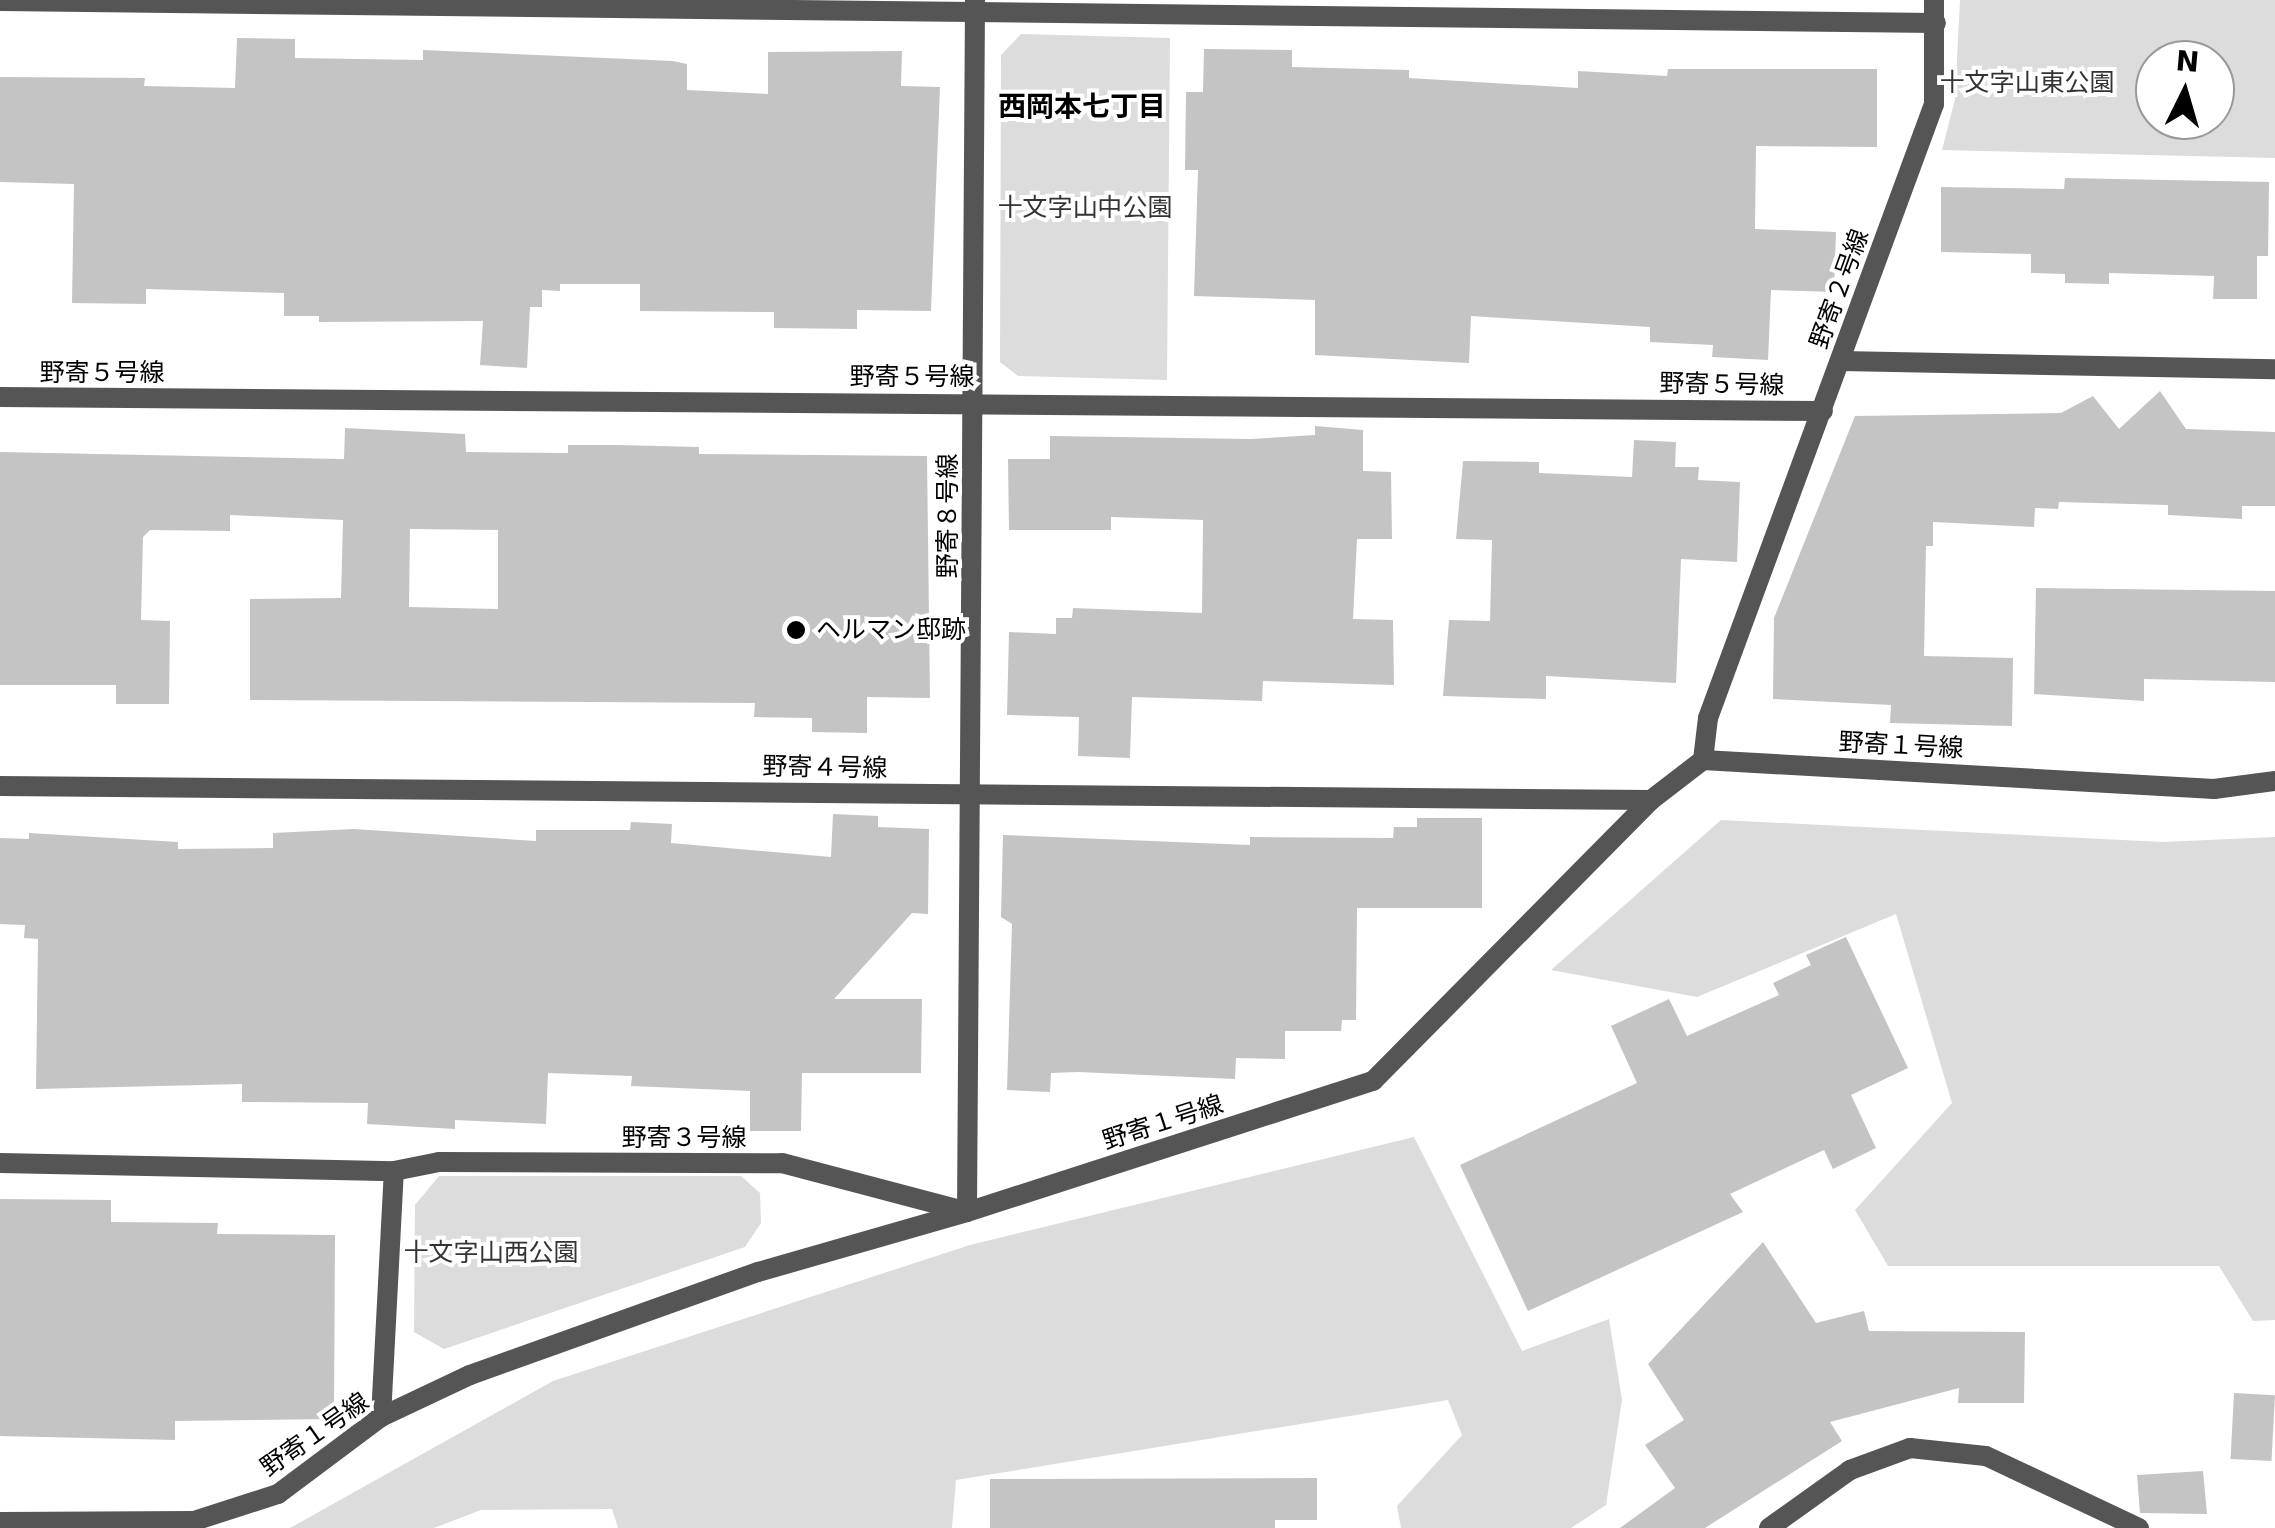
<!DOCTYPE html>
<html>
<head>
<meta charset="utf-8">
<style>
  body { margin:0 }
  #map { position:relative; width:2275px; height:1528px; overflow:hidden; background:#fff; font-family:"DejaVu Sans","Noto Sans JP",sans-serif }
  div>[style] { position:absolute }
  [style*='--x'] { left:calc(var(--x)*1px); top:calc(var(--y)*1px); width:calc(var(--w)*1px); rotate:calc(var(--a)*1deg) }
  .green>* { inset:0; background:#dcdcdc }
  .building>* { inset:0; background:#c4c4c4; transform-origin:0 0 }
  .minor>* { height:20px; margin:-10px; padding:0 10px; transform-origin:10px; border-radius:10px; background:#555 }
  .tertiary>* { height:20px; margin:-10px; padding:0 10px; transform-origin:10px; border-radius:10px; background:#555 }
  .dots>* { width:28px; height:28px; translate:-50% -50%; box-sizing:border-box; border:5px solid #fff; border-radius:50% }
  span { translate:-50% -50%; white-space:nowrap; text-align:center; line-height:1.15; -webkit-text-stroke:8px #fff; paint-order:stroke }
  .park-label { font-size:25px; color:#333 }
  .street-label { font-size:25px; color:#000 }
  .poi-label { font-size:25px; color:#000 }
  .left { translate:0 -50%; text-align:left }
  .neighbourhood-label { font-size:28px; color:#000; font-weight:700 }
  .north { position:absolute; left:2135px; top:40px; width:100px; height:100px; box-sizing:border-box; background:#fff; border:2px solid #999; border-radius:50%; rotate:5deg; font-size:28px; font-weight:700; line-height:40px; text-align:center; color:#000 }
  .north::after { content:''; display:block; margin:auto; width:35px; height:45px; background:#000; clip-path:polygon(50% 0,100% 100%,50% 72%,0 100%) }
</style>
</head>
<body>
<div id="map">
  <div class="green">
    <div style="clip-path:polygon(evenodd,1960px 0,2275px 0,2275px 158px,1942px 150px,1955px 99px,1960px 0,2155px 60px,2215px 60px,2215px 120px,2155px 120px,2155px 60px)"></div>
    <div style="clip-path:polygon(1021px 34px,1170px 38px,1167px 380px,1018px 376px,1000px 362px,1001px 55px)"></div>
    <div style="clip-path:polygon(1721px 820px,2163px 842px,2275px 837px,2275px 1320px,2253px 1321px,2219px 1266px,1888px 1266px,1855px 1210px,1952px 1103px,1896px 914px,1697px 997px,1551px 970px)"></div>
    <div style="clip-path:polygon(1414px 1137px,1522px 1351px,1609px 1319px,1622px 1400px,1606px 1505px,1571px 1528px,1401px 1528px,1397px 1506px,1462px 1435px,1448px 1400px,956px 1480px,952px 1528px,618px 1528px,612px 1509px,481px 1510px,434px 1528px,290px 1528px,553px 1381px,970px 1245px)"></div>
    <div style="clip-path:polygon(439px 1176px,741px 1176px,760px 1193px,761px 1223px,745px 1247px,444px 1349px,414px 1332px,415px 1205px)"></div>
  </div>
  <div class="building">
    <div style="clip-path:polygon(237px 38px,295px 39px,295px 58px,423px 60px,423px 50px,673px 61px,687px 64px,687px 90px,768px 94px,768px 52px,902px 51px,901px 86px,940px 87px,931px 311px,857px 310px,857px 329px,774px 328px,774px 312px,640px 311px,640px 284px,560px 284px,560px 291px,542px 290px,542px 307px,530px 307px,527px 368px,480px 365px,483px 321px,319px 322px,319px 316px,284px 316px,284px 293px,146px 289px,146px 304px,72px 303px,74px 184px,0 182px,0 77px,145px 78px,144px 86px,235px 88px)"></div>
    <div style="clip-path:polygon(1204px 49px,1292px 50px,1292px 67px,1409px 70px,1409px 78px,1578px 88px,1578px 71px,1667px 76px,1668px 69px,1877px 69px,1877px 147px,1756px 146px,1755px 229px,1836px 232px,1834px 292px,1771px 290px,1768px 360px,1712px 357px,1713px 345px,1650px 342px,1650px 327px,1471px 316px,1469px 363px,1315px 355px,1315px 300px,1194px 296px,1198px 170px,1185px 170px,1186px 92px,1203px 92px)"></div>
    <div style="clip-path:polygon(2065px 178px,2269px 182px,2268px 256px,2257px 256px,2257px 299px,2213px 299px,2214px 276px,2109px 273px,2109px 284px,2065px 283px,2065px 274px,2031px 273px,2031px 254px,1941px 252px,1941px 187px,2064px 189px)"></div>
    <div style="clip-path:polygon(2160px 391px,2186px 429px,2275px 432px,2275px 506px,2242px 506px,2242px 519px,2168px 515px,2168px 505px,2059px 502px,2058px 509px,2035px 508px,2034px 527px,1933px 522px,1933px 546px,1926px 546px,1924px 656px,2013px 658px,2012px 726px,1890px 723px,1891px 705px,1773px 699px,1774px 618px,1855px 416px,2061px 413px,2093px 396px,2119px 429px)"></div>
    <div style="clip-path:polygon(1315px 426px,1363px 430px,1363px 471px,1391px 472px,1392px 539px,1357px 539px,1353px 619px,1393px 620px,1394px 685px,1263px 681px,1262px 701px,1132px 697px,1130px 758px,1078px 756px,1079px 717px,1007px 715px,1009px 632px,1056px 634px,1056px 618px,1072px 618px,1073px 608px,1202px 613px,1203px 520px,1111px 517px,1111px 530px,1009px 530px,1008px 459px,1050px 459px,1050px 436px,1250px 439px,1315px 435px)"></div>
    <div style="clip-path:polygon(evenodd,345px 428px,465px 434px,466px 452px,568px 453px,568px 445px,617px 445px,699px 447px,699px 454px,927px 456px,930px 698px,867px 697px,867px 733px,812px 732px,812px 718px,754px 717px,755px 703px,250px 700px,250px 599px,341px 598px,343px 520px,230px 515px,230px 531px,150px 530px,143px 537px,141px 620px,170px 621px,169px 704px,116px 704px,116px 685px,0 685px,0 452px,344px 459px,345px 428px,410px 529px,498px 530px,498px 609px,409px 607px,410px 529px)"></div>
    <div style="clip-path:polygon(1634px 440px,1676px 442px,1675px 467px,1699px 467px,1698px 480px,1740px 482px,1737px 562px,1681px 559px,1676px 683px,1546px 676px,1546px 699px,1443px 696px,1449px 620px,1490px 621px,1492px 540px,1456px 539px,1463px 461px,1539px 462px,1539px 473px,1632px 477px)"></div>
    <div style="clip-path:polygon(2036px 588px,2275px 591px,2275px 682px,2144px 679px,2144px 701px,2034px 694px)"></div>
    <div style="clip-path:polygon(833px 814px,878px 816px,878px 827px,929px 829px,928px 914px,912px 913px,834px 999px,922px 999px,921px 1073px,802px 1073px,801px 1131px,750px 1131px,750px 1091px,631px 1086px,632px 1076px,548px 1073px,546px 1124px,455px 1120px,455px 1129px,367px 1124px,368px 1103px,242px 1102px,242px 1084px,36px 1089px,38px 939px,24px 938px,25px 925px,0 924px,0 838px,29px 839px,29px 833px,178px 842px,178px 849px,273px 848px,273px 833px,354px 829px,536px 841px,536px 830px,630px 830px,631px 822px,672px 824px,671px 843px,831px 857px)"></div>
    <div style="clip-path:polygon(1417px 818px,1482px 818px,1482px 908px,1357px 908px,1356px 1020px,1342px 1020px,1341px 1031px,1285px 1031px,1285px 1059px,1236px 1058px,1235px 1079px,1078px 1072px,1051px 1073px,1050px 1092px,1007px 1090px,1012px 924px,1001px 917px,1003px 835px,1250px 845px,1250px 837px,1393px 838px,1394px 827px,1417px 827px)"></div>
    <div style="clip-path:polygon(1846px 937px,1908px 1068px,1851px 1095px,1876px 1148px,1833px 1169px,1824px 1150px,1730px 1194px,1743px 1212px,1528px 1311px,1460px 1165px,1637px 1083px,1611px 1026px,1669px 999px,1687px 1036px,1779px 995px,1773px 983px,1811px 965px,1806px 955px)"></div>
    <div style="clip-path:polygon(0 1199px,111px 1200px,111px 1222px,218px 1223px,217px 1234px,335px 1235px,334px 1419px,175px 1421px,175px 1440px,0 1436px)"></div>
    <div style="clip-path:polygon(1763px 1242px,1816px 1323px,1864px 1311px,1869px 1331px,2025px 1332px,2024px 1403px,1958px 1403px,1959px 1388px,1830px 1422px,1842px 1441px,1705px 1528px,1620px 1528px,1675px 1488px,1645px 1445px,1684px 1420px,1648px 1364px)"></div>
    <div style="left:2234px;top:1393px;width:41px;height:66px;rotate:3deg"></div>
    <div style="clip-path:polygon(2203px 1471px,2207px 1514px,2140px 1513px,2137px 1475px)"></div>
    <div style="clip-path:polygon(1317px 1478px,1317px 1520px,1275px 1520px,1275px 1528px,990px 1528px,990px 1479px)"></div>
  </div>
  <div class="minor">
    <div style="--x:0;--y:1;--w:1936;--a:0.65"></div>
    <div style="--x:1841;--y:361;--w:434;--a:1.1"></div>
    <div style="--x:0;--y:397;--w:1823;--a:0.44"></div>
    <div style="--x:1703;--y:760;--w:42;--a:-83.2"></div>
    <div style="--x:1708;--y:718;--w:654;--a:-69.79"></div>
    <div style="--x:1934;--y:104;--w:104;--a:-90"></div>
    <div style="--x:0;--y:786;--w:1651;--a:0.49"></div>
    <div style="--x:0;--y:1163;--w:394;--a:1.2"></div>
    <div style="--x:394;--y:1171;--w:46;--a:-11.3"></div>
    <div style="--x:439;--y:1162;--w:343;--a:0.2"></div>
    <div style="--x:782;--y:1163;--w:191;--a:14.8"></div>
    <div style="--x:967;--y:1212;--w:1212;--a:-89.62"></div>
    <div style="--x:381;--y:1417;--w:246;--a:-87"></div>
    <div style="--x:1769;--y:1528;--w:100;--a:-35.6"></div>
    <div style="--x:1850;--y:1470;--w:64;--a:-20.1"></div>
    <div style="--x:1910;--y:1448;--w:76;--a:6"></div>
    <div style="--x:1986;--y:1456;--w:169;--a:25.2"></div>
  </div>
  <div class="tertiary">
    <div style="--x:0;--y:1522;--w:194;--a:-0.3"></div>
    <div style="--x:194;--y:1521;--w:88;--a:-17.8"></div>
    <div style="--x:278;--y:1494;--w:129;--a:-36.8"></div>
    <div style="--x:381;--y:1417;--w:98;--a:-25.3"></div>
    <div style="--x:470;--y:1375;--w:306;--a:-19.7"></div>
    <div style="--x:758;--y:1272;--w:217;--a:-16"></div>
    <div style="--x:967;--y:1212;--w:427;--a:-17.9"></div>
    <div style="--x:1373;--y:1081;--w:395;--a:-45.3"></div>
    <div style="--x:1651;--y:800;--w:66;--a:-37.6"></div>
    <div style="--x:1703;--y:760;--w:512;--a:3.25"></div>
    <div style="--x:2214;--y:789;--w:62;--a:-7.5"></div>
  </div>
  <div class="dots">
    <div style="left:796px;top:630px;background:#000"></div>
  </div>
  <div class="park-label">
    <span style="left:2027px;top:83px">十文字山東公園</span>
    <span style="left:1085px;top:208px">十文字山中公園</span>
    <span style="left:491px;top:1253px">十文字山西公園</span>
  </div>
  <div class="street-label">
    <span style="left:1840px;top:289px;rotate:-70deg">野寄２号線</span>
    <span style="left:102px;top:373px">野寄５号線</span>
    <span style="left:912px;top:377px">野寄５号線</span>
    <span style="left:1722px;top:385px;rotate:1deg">野寄５号線</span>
    <span style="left:948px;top:516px;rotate:-90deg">野寄８号線</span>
    <span style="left:1901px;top:746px;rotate:3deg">野寄１号線</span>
    <span style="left:825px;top:768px;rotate:1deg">野寄４号線</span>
    <span style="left:1163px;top:1123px;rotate:-18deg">野寄１号線</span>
    <span style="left:684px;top:1138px">野寄３号線</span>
    <span style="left:315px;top:1435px;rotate:-35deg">野寄１号線</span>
  </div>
  <div class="poi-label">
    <span class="left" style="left:816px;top:630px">ヘルマン邸跡</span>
  </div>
  <div class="neighbourhood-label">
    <span style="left:1082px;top:107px">西岡本七丁目</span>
  </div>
  <div class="north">N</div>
</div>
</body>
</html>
